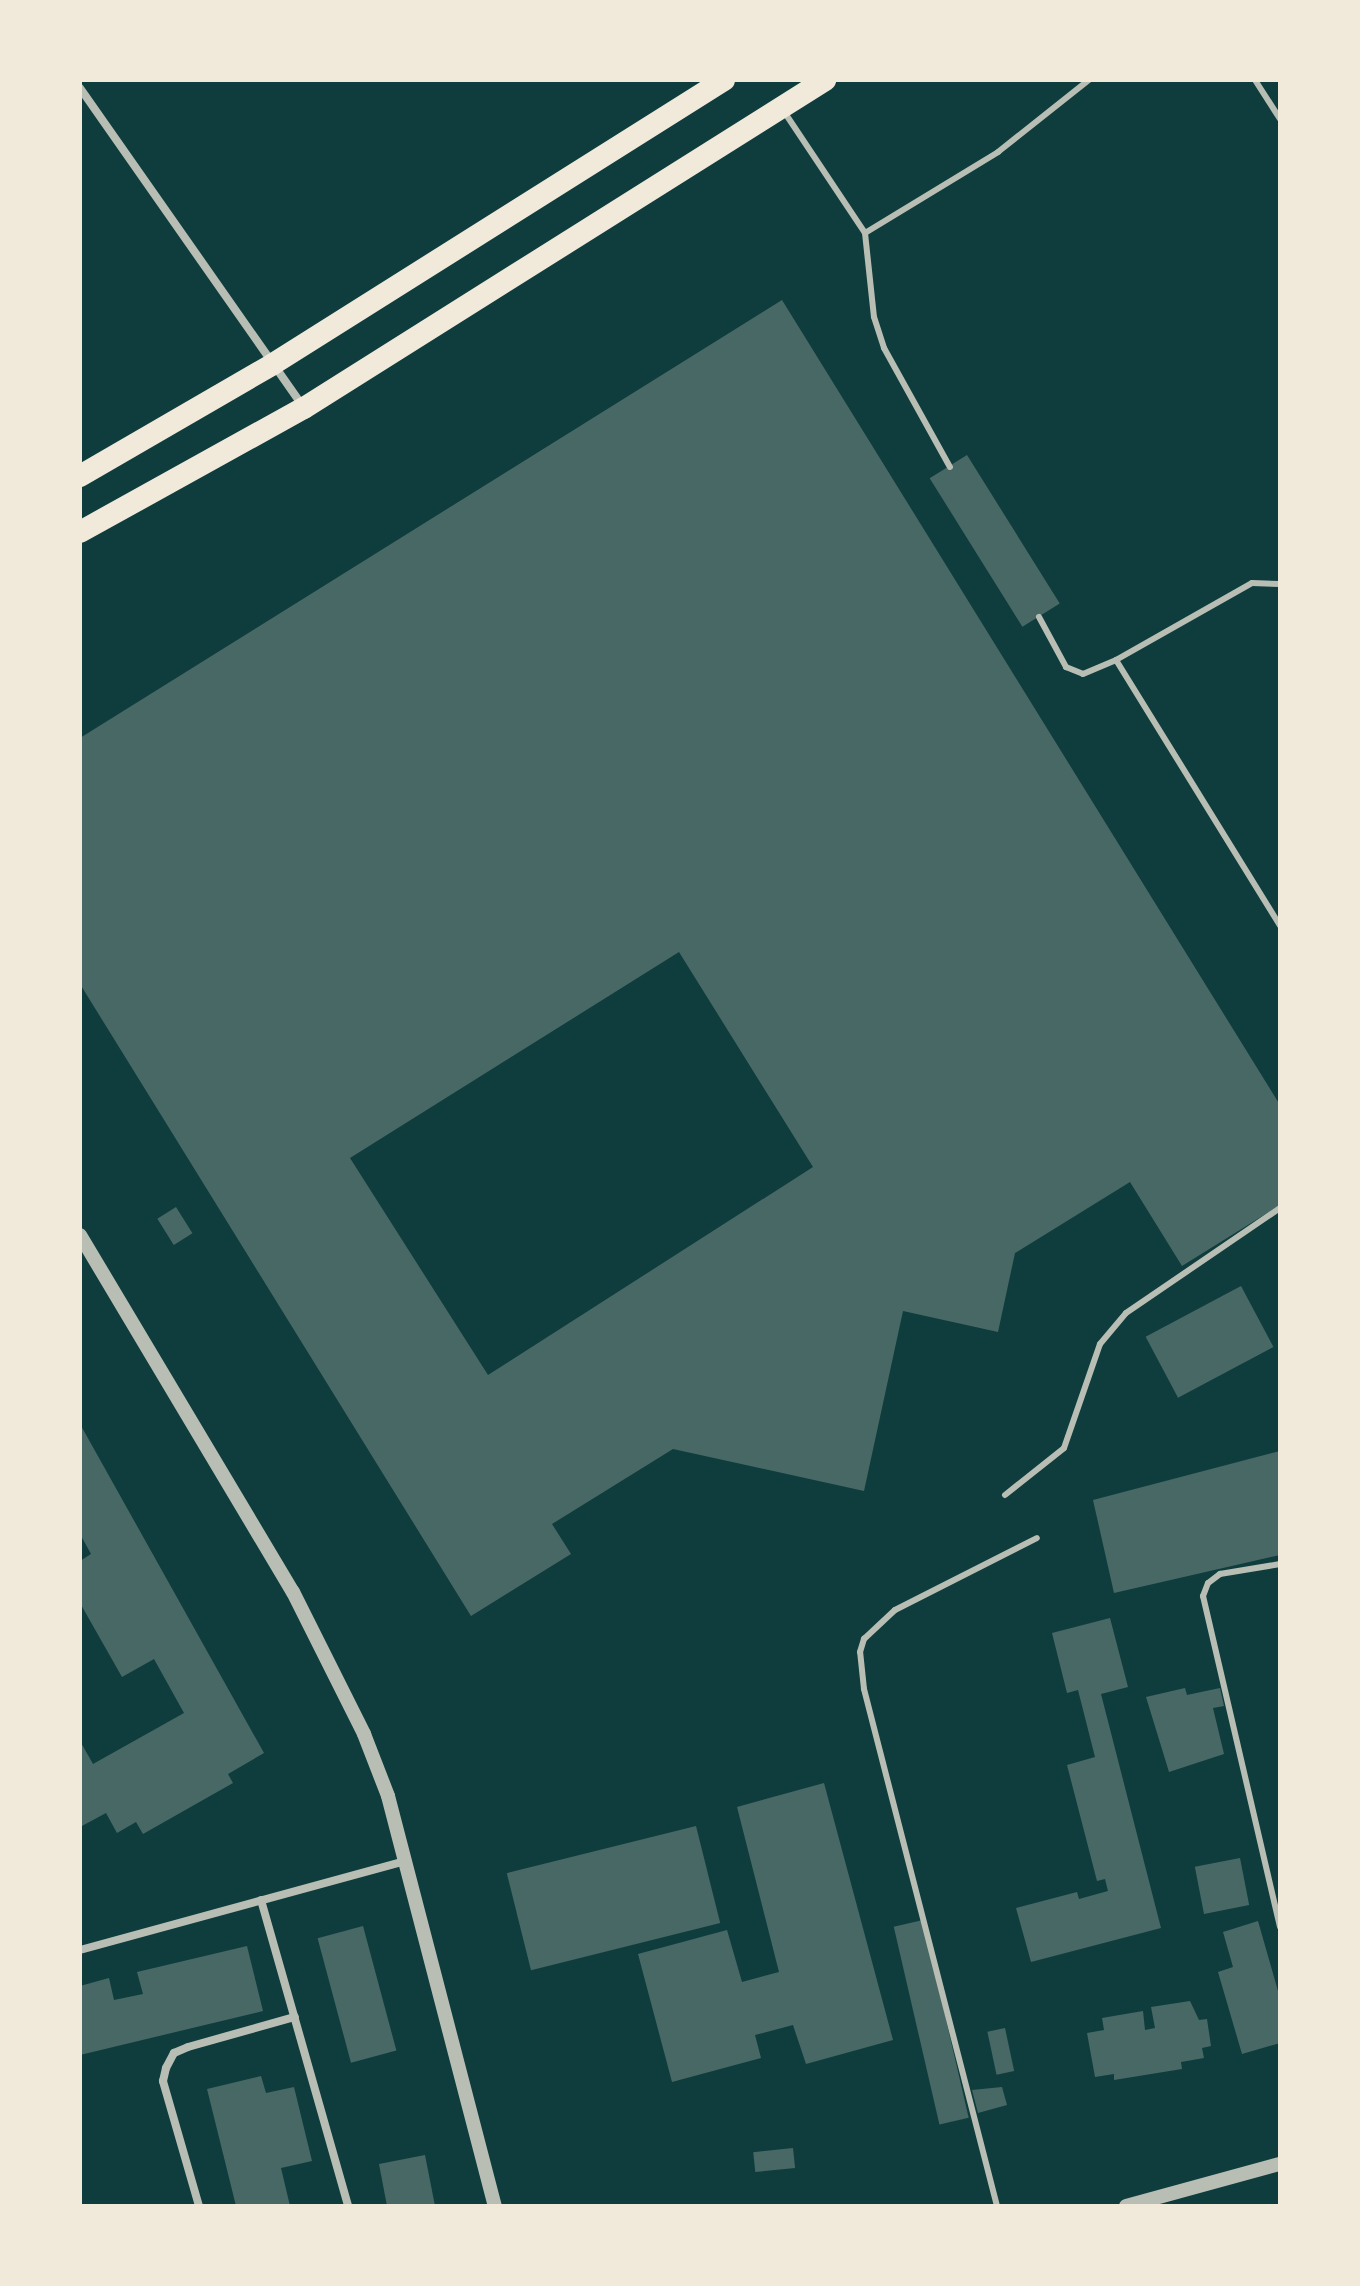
<!DOCTYPE html>
<html>
<head>
<meta charset="utf-8">
<style>
  body { margin:0 }
  #map { position:relative; width:1360px; height:2286px; overflow:hidden; background:#0f3d3e; font-family:Poppins,sans-serif }
  div>[style] { position:absolute }
  [style*='--x'] { left:calc(var(--x)*1px); top:calc(var(--y)*1px); width:calc(var(--w)*1px); rotate:calc(var(--a)*1deg) }
  .building>* { inset:0; background:#486865; transform-origin:0 0 }
  .service>* { height:6px; margin:-3px; padding:0 3px; transform-origin:3px; border-radius:3px; background:#b8beb3 }
  .minor>* { height:8px; margin:-4px; padding:0 4px; transform-origin:4px; border-radius:4px; background:#b8beb3 }
  .tertiary>* { height:14px; margin:-7px; padding:0 7px; transform-origin:7px; border-radius:7px; background:#b8beb3 }
  .trunk>* { height:22px; margin:-11px; padding:0 11px; transform-origin:11px; border-radius:11px; background:#f1e9da }
  span { translate:-50% -50%; white-space:nowrap; text-align:center; line-height:1.15; -webkit-text-stroke:8px #f1e9da; paint-order:stroke }
  .frame { position:absolute; inset:0; border:82px solid #f1e9da; pointer-events:none }
</style>
</head>
<body>
<div id="map">
  <div class="building">
    <div style="clip-path:polygon(evenodd,782px 300px,1280px 1105px,1280px 1205px,1182px 1266px,1130px 1182px,1015px 1253px,998px 1332px,903px 1311px,864px 1491px,673px 1449px,552px 1524px,571px 1554px,471px 1616px,80px 984px,80px 738px,782px 300px,679px 952px,813px 1167px,488px 1375px,350px 1158px,679px 952px)"></div>
    <div style="left:967px;top:455px;width:175px;height:44px;rotate:58deg"></div>
    <div style="left:176px;top:1207px;width:31px;height:22px;rotate:58deg"></div>
    <div style="left:1241px;top:1286px;width:69px;height:108px;rotate:62deg"></div>
    <div style="clip-path:polygon(80px 1424px,264px 1753px,228px 1774px,233px 1783px,143px 1834px,136px 1822px,117px 1833px,106px 1813px,80px 1827px,80px 1741px,93px 1764px,184px 1713px,154px 1659px,122px 1677px,80px 1603px,80px 1561px,91px 1554px,80px 1534px)"></div>
    <div style="clip-path:polygon(1280px 1451px,1280px 1555px,1114px 1593px,1093px 1500px)"></div>
    <div style="clip-path:polygon(1110px 1618px,1128px 1687px,1101px 1694px,1161px 1928px,1031px 1962px,1016px 1908px,1077px 1892px,1079px 1899px,1108px 1891px,1105px 1879px,1097px 1881px,1067px 1765px,1095px 1757px,1078px 1690px,1067px 1693px,1052px 1633px)"></div>
    <div style="clip-path:polygon(1185px 1688px,1187px 1695px,1220px 1688px,1224px 1706px,1213px 1708px,1224px 1754px,1169px 1772px,1146px 1697px)"></div>
    <div style="clip-path:polygon(824px 1783px,893px 2040px,806px 2064px,793px 2025px,755px 2035px,761px 2058px,672px 2082px,638px 1954px,727px 1930px,742px 1982px,779px 1972px,737px 1807px)"></div>
    <div style="left:696px;top:1826px;width:100px;height:195px;rotate:76deg"></div>
    <div style="left:1240px;top:1858px;width:48px;height:46px;rotate:79deg"></div>
    <div style="left:923px;top:1920px;width:203px;height:30px;rotate:77deg"></div>
    <div style="clip-path:polygon(1258px 1921px,1280px 1998px,1280px 2043px,1242px 2054px,1218px 1972px,1233px 1967px,1223px 1932px)"></div>
    <div style="left:363px;top:1926px;width:129px;height:47px;rotate:75deg"></div>
    <div style="clip-path:polygon(247px 1946px,263px 2011px,80px 2055px,80px 1986px,109px 1978px,114px 2000px,143px 1994px,137px 1972px)"></div>
    <div style="clip-path:polygon(1190px 2001px,1199px 2020px,1207px 2019px,1211px 2046px,1202px 2048px,1204px 2058px,1181px 2062px,1182px 2069px,1114px 2080px,1114px 2074px,1095px 2077px,1087px 2033px,1104px 2030px,1102px 2018px,1143px 2011px,1145px 2030px,1155px 2028px,1151px 2007px)"></div>
    <div style="left:1005px;top:2028px;width:44px;height:18px;rotate:78deg"></div>
    <div style="clip-path:polygon(261px 2076px,266px 2093px,294px 2087px,312px 2161px,281px 2168px,290px 2206px,236px 2206px,207px 2089px)"></div>
    <div style="clip-path:polygon(1002px 2087px,1007px 2105px,978px 2113px,972px 2090px)"></div>
    <div style="left:793px;top:2148px;width:20px;height:40px;rotate:84deg"></div>
    <div style="clip-path:polygon(425px 2155px,435px 2206px,387px 2206px,379px 2164px)"></div>
  </div>
  <div class="service">
    <div style="--x:1255;--y:80;--w:46;--a:57.3"></div>
    <div style="--x:783;--y:110;--w:148;--a:56.3"></div>
    <div style="--x:865;--y:233;--w:156;--a:-31.3"></div>
    <div style="--x:998;--y:152;--w:116;--a:-38.4"></div>
    <div style="--x:865;--y:233;--w:84;--a:83.9"></div>
    <div style="--x:874;--y:317;--w:33;--a:72"></div>
    <div style="--x:884;--y:348;--w:136;--a:61"></div>
    <div style="--x:1039;--y:617;--w:57;--a:61.6"></div>
    <div style="--x:1066;--y:667;--w:18;--a:22"></div>
    <div style="--x:1083;--y:674;--w:36;--a:-23"></div>
    <div style="--x:1116;--y:660;--w:312;--a:58.3"></div>
    <div style="--x:1116;--y:660;--w:156;--a:-29.5"></div>
    <div style="--x:1252;--y:583;--w:28;--a:2"></div>
    <div style="--x:1005;--y:1495;--w:75;--a:-38.5"></div>
    <div style="--x:1064;--y:1448;--w:110;--a:-70.9"></div>
    <div style="--x:1100;--y:1344;--w:40;--a:-50"></div>
    <div style="--x:1126;--y:1313;--w:186;--a:-34.3"></div>
    <div style="--x:1280;--y:1564;--w:61;--a:170.5"></div>
    <div style="--x:1220;--y:1574;--w:15;--a:143"></div>
    <div style="--x:1208;--y:1583;--w:14;--a:111"></div>
    <div style="--x:1203;--y:1596;--w:340;--a:76.9"></div>
    <div style="--x:997;--y:2206;--w:534;--a:-104.43"></div>
    <div style="--x:864;--y:1689;--w:37;--a:-96"></div>
    <div style="--x:860;--y:1652;--w:14;--a:-73"></div>
    <div style="--x:864;--y:1639;--w:42;--a:-43.1"></div>
    <div style="--x:895;--y:1610;--w:159;--a:-26.9"></div>
  </div>
  <div class="minor">
    <div style="--x:80;--y:88;--w:389;--a:55"></div>
    <div style="--x:261;--y:1900;--w:318;--a:74.1"></div>
    <div style="--x:80;--y:1950;--w:334;--a:-15.3"></div>
    <div style="--x:199;--y:2206;--w:130;--a:-106.1"></div>
    <div style="--x:163;--y:2081;--w:13;--a:-77"></div>
    <div style="--x:166;--y:2068;--w:17;--a:-62"></div>
    <div style="--x:174;--y:2053;--w:15;--a:-23"></div>
    <div style="--x:188;--y:2047;--w:111;--a:-15.7"></div>
  </div>
  <div class="tertiary">
    <div style="--x:80;--y:1235;--w:416;--a:59.2"></div>
    <div style="--x:293;--y:1592;--w:159;--a:63.4"></div>
    <div style="--x:364;--y:1734;--w:66;--a:68.8"></div>
    <div style="--x:388;--y:1796;--w:424;--a:75.4"></div>
    <div style="--x:1126;--y:2206;--w:160;--a:-15.3"></div>
  </div>
  <div class="trunk">
    <div style="--x:80;--y:476;--w:223;--a:-30.1"></div>
    <div style="--x:273;--y:364;--w:533;--a:-32.2"></div>
    <div style="--x:80;--y:532;--w:256;--a:-29"></div>
    <div style="--x:304;--y:408;--w:616;--a:-32.19"></div>
  </div>
  <div class="frame"></div>
</div>
</body>
</html>
